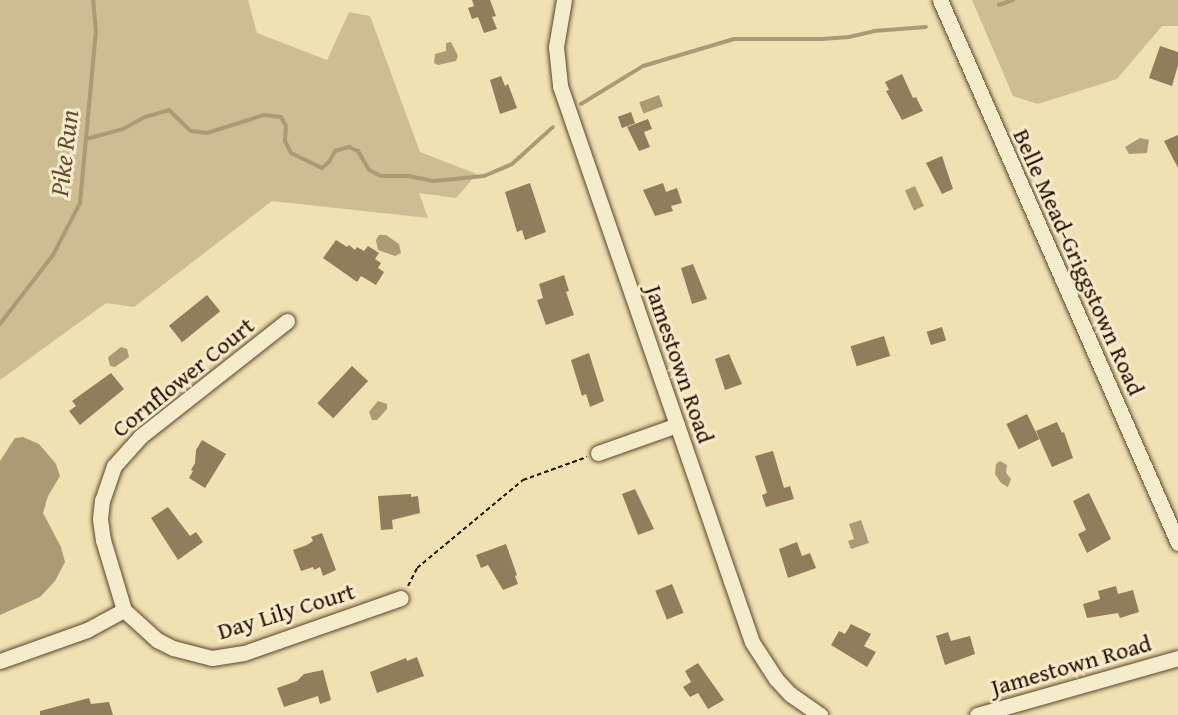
<!DOCTYPE html>
<html>
<head>
<meta charset="utf-8">
<style>
  body { margin:0 }
  #map { position:relative; width:1178px; height:715px; overflow:hidden; background:#efe1b1; font-family:"Gentium Book Plus",serif }
  div>[style] { position:absolute }
  [style*='--x'] { left:calc(var(--x)*1px); top:calc(var(--y)*1px); width:calc(var(--w)*1px); rotate:calc(var(--a)*1deg) }
  .green>* { inset:0; background:#cebd93 }
  .water>* { inset:0; background:#ac9a75; transform-origin:0 0 }
  .stream>* { height:4px; margin:-2px; padding:0 2px; transform-origin:2px; border-radius:2px; background:#ac9a75 }
  .building>* { inset:0; background:#917c5c; transform-origin:0 0 }
  .path>* { height:2px; margin-top:-1px; transform-origin:0; background:repeating-linear-gradient(90deg,#2b0f00 0 4.5px,transparent 0 7.5px) }
  .roads { filter:drop-shadow(0 0 2px #5c442c) drop-shadow(0 0 2px #5c442c) }
  .minor>* { height:15px; margin:-7.5px; padding:0 7.5px; transform-origin:7.5px; border-radius:7.5px; background:#f5eccc }
  span { translate:-50% -50%; white-space:nowrap; text-align:center; line-height:1.15; -webkit-text-stroke:6px #f5eccc; paint-order:stroke }
  .street-label { font-size:24px; color:#2b0f00 }
  .water-label { font-size:26px; color:#654e35; font-style:italic }
</style>
</head>
<body>
<div id="map">
  <div class="green">
    <div style="clip-path:polygon(0 0,248px 0,257px 33px,327px 60px,349px 12px,370px 16px,420px 152px,477px 174px,456px 198px,419px 193px,428px 218px,272px 201px,134px 307px,106px 303px,0 380px)"></div>
    <div style="clip-path:polygon(972px 0,1178px 0,1178px 26px,1162px 26px,1117px 79px,1038px 104px,1013px 96px)"></div>
  </div>
  <div class="water">
    <div style="clip-path:polygon(451px 42px,458px 56px,456px 61px,438px 65px,434px 63px,435px 54px,446px 51px,446px 43px)"></div>
    <div style="left:659px;top:95px;width:12px;height:21px;rotate:70deg"></div>
    <div style="clip-path:polygon(1140px 138px,1149px 140px,1147px 153px,1129px 154px,1125px 147px)"></div>
    <div style="left:915px;top:186px;width:22px;height:11px;rotate:66deg"></div>
    <div style="clip-path:polygon(379px 235px,386px 235px,399px 244px,401px 253px,395px 256px,378px 250px,376px 240px)"></div>
    <div style="clip-path:polygon(121px 347px,127px 349px,129px 357px,115px 367px,110px 366px,108px 357px)"></div>
    <div style="clip-path:polygon(378px 401px,387px 404px,387px 409px,377px 420px,372px 420px,369px 412px)"></div>
    <div style="clip-path:polygon(23px 437px,39px 444px,56px 464px,60px 476px,48px 496px,43px 513px,61px 547px,65px 562px,55px 581px,40px 597px,0 615px,0 461px,15px 438px)"></div>
    <div style="clip-path:polygon(1000px 461px,1007px 465px,1006px 473px,1011px 479px,1008px 487px,1001px 483px,995px 474px,996px 464px)"></div>
    <div style="clip-path:polygon(861px 520px,869px 543px,851px 549px,848px 541px,854px 539px,849px 524px)"></div>
  </div>
  <div class="stream">
    <div style="--x:999;--y:5;--w:15;--a:-20"></div>
    <div style="--x:581;--y:104;--w:73;--a:-31.5"></div>
    <div style="--x:643;--y:66;--w:95;--a:-16.5"></div>
    <div style="--x:734;--y:39;--w:88;--a:0"></div>
    <div style="--x:822;--y:39;--w:27;--a:-4"></div>
    <div style="--x:849;--y:37;--w:26;--a:-13"></div>
    <div style="--x:874;--y:31;--w:52;--a:-4.4"></div>
    <div style="--x:86;--y:139;--w:38;--a:-15"></div>
    <div style="--x:123;--y:129;--w:25;--a:-29"></div>
    <div style="--x:145;--y:117;--w:25;--a:-16"></div>
    <div style="--x:169;--y:110;--w:30;--a:44"></div>
    <div style="--x:191;--y:131;--w:16;--a:7"></div>
    <div style="--x:207;--y:133;--w:60;--a:-17.5"></div>
    <div style="--x:264;--y:115;--w:17;--a:7"></div>
    <div style="--x:281;--y:117;--w:10;--a:61"></div>
    <div style="--x:286;--y:126;--w:15;--a:94"></div>
    <div style="--x:285;--y:141;--w:13;--a:63"></div>
    <div style="--x:291;--y:153;--w:34;--a:26"></div>
    <div style="--x:322;--y:168;--w:9;--a:-41"></div>
    <div style="--x:329;--y:162;--w:13;--a:-61"></div>
    <div style="--x:335;--y:151;--w:15;--a:-16"></div>
    <div style="--x:349;--y:147;--w:10;--a:24"></div>
    <div style="--x:358;--y:151;--w:22;--a:60"></div>
    <div style="--x:369;--y:170;--w:13;--a:27"></div>
    <div style="--x:381;--y:176;--w:27;--a:0"></div>
    <div style="--x:408;--y:176;--w:26;--a:11"></div>
    <div style="--x:434;--y:181;--w:50;--a:-5.7"></div>
    <div style="--x:484;--y:176;--w:30;--a:-23"></div>
    <div style="--x:512;--y:164;--w:55;--a:-42.1"></div>
    <div style="--x:0;--y:324;--w:87;--a:-52.5"></div>
    <div style="--x:53;--y:255;--w:59;--a:-62.6"></div>
    <div style="--x:80;--y:203;--w:172;--a:-84.7"></div>
    <div style="--x:96;--y:32;--w:32;--a:-95"></div>
  </div>
  <div class="building">
    <div style="clip-path:polygon(472px 0,490px 0,496px 16px,492px 17px,497px 29px,484px 33px,478px 17px,472px 19px,468px 8px,474px 6px)"></div>
    <div style="clip-path:polygon(1160px 46px,1178px 52px,1178px 65px,1172px 86px,1149px 78px)"></div>
    <div style="clip-path:polygon(902px 74px,913px 98px,916px 97px,923px 111px,902px 120px,886px 91px,889px 90px,885px 82px)"></div>
    <div style="clip-path:polygon(501px 76px,505px 86px,508px 84px,517px 108px,500px 114px,490px 80px)"></div>
    <div style="left:631px;top:112px;width:12px;height:14px;rotate:70deg"></div>
    <div style="clip-path:polygon(648px 119px,652px 129px,644px 132px,650px 147px,639px 151px,627px 127px)"></div>
    <div style="clip-path:polygon(1178px 135px,1178px 168px,1164px 141px)"></div>
    <div style="clip-path:polygon(942px 156px,953px 189px,942px 194px,926px 163px)"></div>
    <div style="clip-path:polygon(530px 183px,546px 232px,525px 240px,522px 230px,517px 232px,505px 192px)"></div>
    <div style="clip-path:polygon(663px 183px,666px 192px,677px 188px,682px 203px,671px 206px,673px 211px,655px 216px,643px 190px)"></div>
    <div style="clip-path:polygon(336px 240px,347px 247px,349px 245px,355px 250px,357px 247px,364px 251px,368px 246px,379px 253px,375px 259px,381px 263px,378px 268px,384px 272px,376px 285px,361px 276px,357px 282px,323px 258px)"></div>
    <div style="clip-path:polygon(693px 264px,707px 299px,692px 304px,681px 268px)"></div>
    <div style="clip-path:polygon(564px 275px,569px 291px,566px 292px,574px 315px,546px 325px,537px 300px,543px 298px,539px 284px)"></div>
    <div style="left:207px;top:295px;width:21px;height:49px;rotate:51deg"></div>
    <div style="left:942px;top:327px;width:14px;height:16px;rotate:73deg"></div>
    <div style="left:884px;top:336px;width:21px;height:35px;rotate:73deg"></div>
    <div style="clip-path:polygon(589px 353px,604px 401px,590px 407px,586px 394px,582px 396px,571px 360px)"></div>
    <div style="clip-path:polygon(729px 354px,742px 384px,725px 390px,715px 359px)"></div>
    <div style="left:352px;top:366px;width:22px;height:51px;rotate:43deg"></div>
    <div style="clip-path:polygon(111px 373px,124px 389px,80px 425px,69px 411px,76px 406px,72px 401px)"></div>
    <div style="left:1027px;top:414px;width:28px;height:23px;rotate:64deg"></div>
    <div style="clip-path:polygon(1057px 422px,1062px 433px,1064px 432px,1073px 458px,1052px 467px,1036px 431px)"></div>
    <div style="clip-path:polygon(202px 440px,226px 454px,205px 488px,189px 478px,193px 471px,191px 470px,195px 463px,196px 450px)"></div>
    <div style="clip-path:polygon(773px 451px,784px 488px,790px 486px,794px 499px,766px 507px,762px 495px,767px 493px,755px 456px)"></div>
    <div style="clip-path:polygon(635px 489px,654px 529px,638px 535px,622px 494px)"></div>
    <div style="clip-path:polygon(1089px 493px,1111px 539px,1087px 553px,1078px 534px,1086px 530px,1073px 501px)"></div>
    <div style="clip-path:polygon(411px 494px,411px 497px,418px 496px,420px 513px,392px 520px,393px 529px,381px 530px,378px 496px)"></div>
    <div style="clip-path:polygon(168px 507px,190px 536px,196px 532px,203px 542px,178px 560px,151px 518px)"></div>
    <div style="clip-path:polygon(322px 533px,336px 570px,323px 576px,320px 567px,314px 570px,313px 567px,301px 571px,293px 550px,307px 545px,313px 541px,311px 537px)"></div>
    <div style="clip-path:polygon(797px 542px,802px 556px,810px 553px,816px 568px,788px 578px,779px 549px)"></div>
    <div style="clip-path:polygon(506px 544px,517px 575px,515px 576px,518px 584px,503px 590px,488px 565px,481px 568px,476px 555px)"></div>
    <div style="left:672px;top:584px;width:31px;height:18px;rotate:68deg"></div>
    <div style="clip-path:polygon(1116px 586px,1118px 594px,1133px 590px,1139px 612px,1120px 618px,1118px 613px,1087px 618px,1083px 604px,1100px 599px,1098px 591px)"></div>
    <div style="clip-path:polygon(851px 624px,871px 634px,864px 646px,876px 652px,867px 667px,831px 645px,839px 631px,845px 634px)"></div>
    <div style="clip-path:polygon(948px 632px,951px 641px,970px 636px,975px 654px,945px 665px,936px 636px)"></div>
    <div style="clip-path:polygon(417px 657px,424px 676px,377px 693px,370px 672px,406px 658px,407px 661px)"></div>
    <div style="clip-path:polygon(698px 663px,724px 700px,708px 709px,698px 693px,690px 697px,683px 687px,691px 682px,685px 671px)"></div>
    <div style="clip-path:polygon(323px 670px,331px 700px,320px 704px,318px 696px,284px 707px,277px 688px,297px 681px,304px 674px)"></div>
    <div style="clip-path:polygon(89px 698px,91px 704px,109px 702px,113px 715px,40px 715px,40px 711px)"></div>
  </div>
  <div class="path">
    <div style="--x:408;--y:586;--w:20;--a:-63"></div>
    <div style="--x:417;--y:568;--w:138;--a:-39.7"></div>
    <div style="--x:523;--y:480;--w:68;--a:-19.8"></div>
  </div>
  <div class="roads">
    <div class="minor">
      <div style="--x:564;--y:0;--w:48;--a:99.7"></div>
      <div style="--x:556;--y:47;--w:39;--a:84"></div>
      <div style="--x:560;--y:86;--w:588;--a:70.95"></div>
      <div style="--x:752;--y:642;--w:44;--a:57"></div>
      <div style="--x:776;--y:679;--w:21;--a:47"></div>
      <div style="--x:790;--y:694;--w:37;--a:35"></div>
      <div style="--x:940;--y:0;--w:593;--a:66.33"></div>
      <div style="--x:287;--y:321;--w:186;--a:141.8"></div>
      <div style="--x:141;--y:436;--w:40;--a:132"></div>
      <div style="--x:114;--y:466;--w:36;--a:109"></div>
      <div style="--x:102;--y:500;--w:19;--a:96"></div>
      <div style="--x:100;--y:519;--w:21;--a:82"></div>
      <div style="--x:103;--y:540;--w:73;--a:73.3"></div>
      <div style="--x:124;--y:610;--w:45;--a:42.3"></div>
      <div style="--x:157;--y:640;--w:18;--a:27"></div>
      <div style="--x:173;--y:648;--w:40;--a:14.4"></div>
      <div style="--x:212;--y:658;--w:32;--a:-9"></div>
      <div style="--x:244;--y:653;--w:166;--a:-19.3"></div>
      <div style="--x:598;--y:453;--w:84;--a:-19.5"></div>
      <div style="--x:0;--y:661;--w:92;--a:-19.6"></div>
      <div style="--x:87;--y:630;--w:42;--a:-28.4"></div>
      <div style="--x:977;--y:715;--w:209;--a:-15.8"></div>
    </div>
  </div>
  <div class="street-label">
    <span style="left:1079px;top:262px;rotate:66deg">Belle Mead-Griggstown Road</span>
    <span style="left:680px;top:364px;rotate:71deg">Jamestown Road</span>
    <span style="left:183px;top:377px;rotate:-39deg">Cornflower Court</span>
    <span style="left:286px;top:611px;rotate:-17deg">Day Lily Court</span>
    <span style="left:1071px;top:665px;rotate:-16deg">Jamestown Road</span>
  </div>
  <div class="water-label">
    <span style="left:64px;top:153px;rotate:-83deg">Pike Run</span>
  </div>
</div>
</body>
</html>
